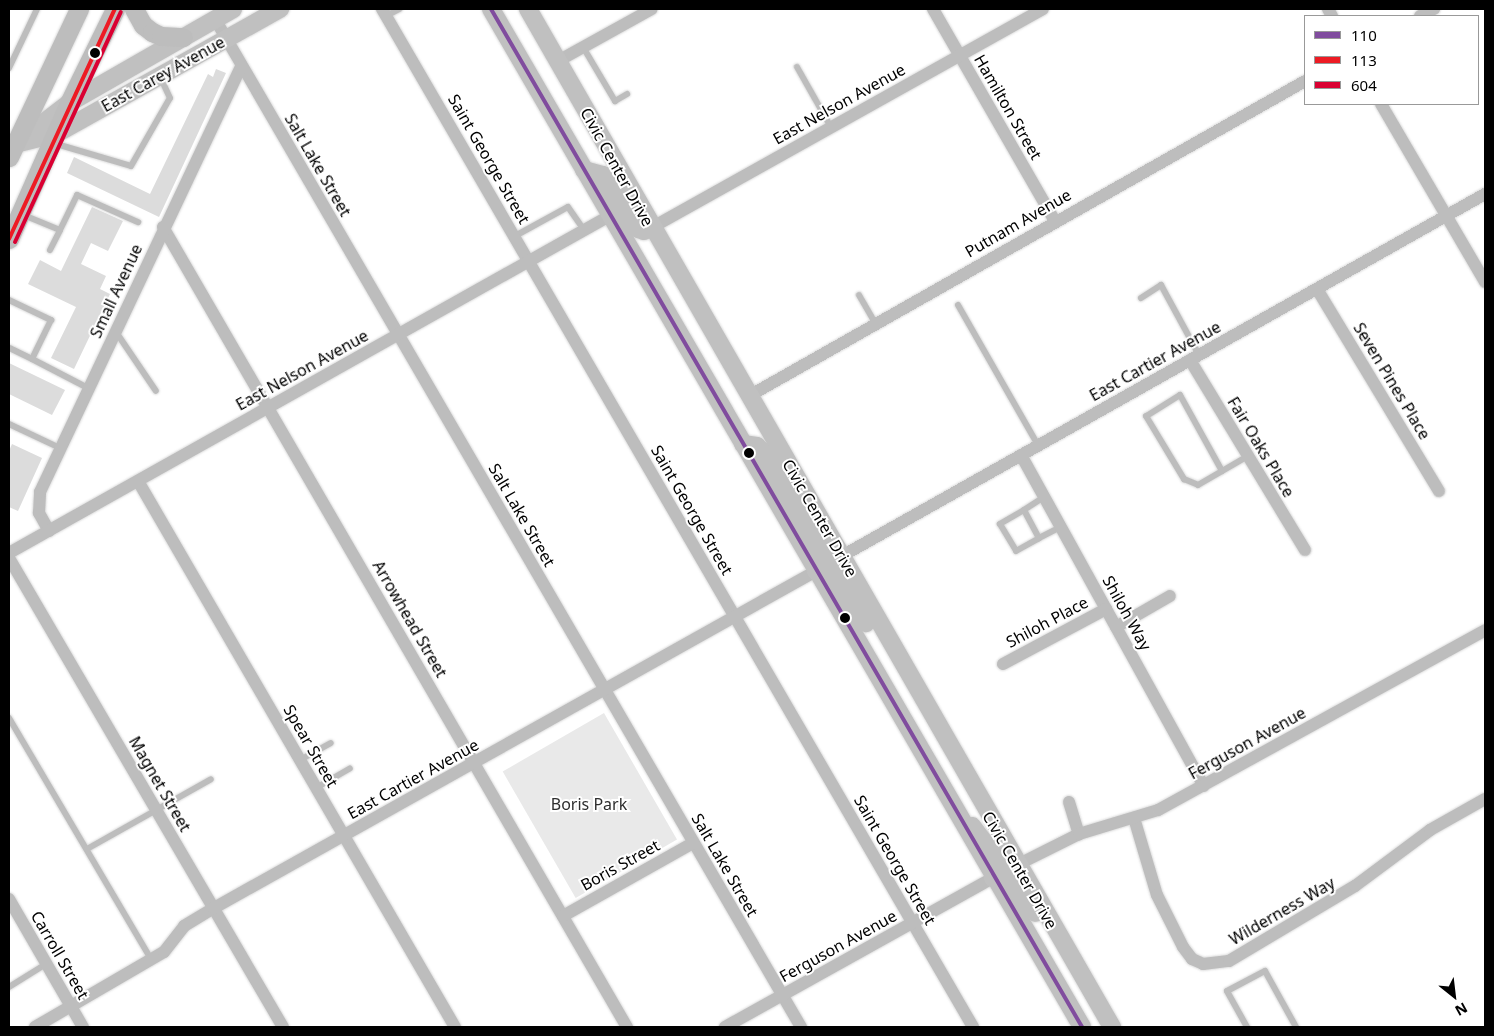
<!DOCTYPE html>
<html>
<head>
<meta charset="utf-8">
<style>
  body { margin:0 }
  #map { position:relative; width:1494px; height:1036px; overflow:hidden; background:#fff; font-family:"Noto Sans",sans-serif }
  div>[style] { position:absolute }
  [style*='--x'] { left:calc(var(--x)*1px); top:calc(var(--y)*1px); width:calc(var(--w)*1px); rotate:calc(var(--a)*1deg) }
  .green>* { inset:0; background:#e9e9e9; transform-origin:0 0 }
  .building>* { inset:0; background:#dcdcdc }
  .roads { filter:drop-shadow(0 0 1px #dbdbdb) drop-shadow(0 0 1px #dbdbdb) }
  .lane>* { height:6px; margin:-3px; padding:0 3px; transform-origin:3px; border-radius:3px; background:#bdbdbd }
  .street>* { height:12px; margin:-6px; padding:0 6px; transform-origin:6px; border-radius:6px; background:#bdbdbd }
  .secondary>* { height:18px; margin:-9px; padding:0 9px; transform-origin:9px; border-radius:9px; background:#c0c0c0 }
  .primary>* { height:19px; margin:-9.5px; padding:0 9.5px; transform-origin:9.5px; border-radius:9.5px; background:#bdbdbd }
  .bus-1>* { height:4px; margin:-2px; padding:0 2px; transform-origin:2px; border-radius:2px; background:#804c9e }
  .bus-2>* { height:4px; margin:-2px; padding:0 2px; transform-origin:2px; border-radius:2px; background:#ed1b24 }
  .bus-3>* { height:4px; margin:-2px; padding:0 2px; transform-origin:2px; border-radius:2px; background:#da0032 }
  .dots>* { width:14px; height:14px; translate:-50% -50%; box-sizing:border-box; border:2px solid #fff; border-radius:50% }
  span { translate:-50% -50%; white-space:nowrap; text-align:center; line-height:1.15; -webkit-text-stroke:4px #fff; paint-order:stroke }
  .street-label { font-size:16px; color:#000 }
  .park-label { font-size:16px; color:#2e2e2e }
  .frame { position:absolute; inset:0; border:10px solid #000; pointer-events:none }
  .legend { position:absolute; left:1304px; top:15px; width:175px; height:90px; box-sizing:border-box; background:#fff; border:1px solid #999; margin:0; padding:6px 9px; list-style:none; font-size:15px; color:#000 }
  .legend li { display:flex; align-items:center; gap:10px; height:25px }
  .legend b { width:25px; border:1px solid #999 }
  .north { position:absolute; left:1429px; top:971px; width:50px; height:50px; -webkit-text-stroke:4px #fff; paint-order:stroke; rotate:151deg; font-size:14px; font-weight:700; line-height:20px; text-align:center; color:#000 }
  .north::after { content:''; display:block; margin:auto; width:18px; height:22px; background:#000; clip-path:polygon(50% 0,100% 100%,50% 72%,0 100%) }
</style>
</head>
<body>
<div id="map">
  <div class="green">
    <div style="left:604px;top:713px;width:146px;height:117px;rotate:60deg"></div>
  </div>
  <div class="building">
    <div style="clip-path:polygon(216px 69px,226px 73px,159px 217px,67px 173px,74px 157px,150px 194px,208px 74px,213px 77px)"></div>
    <div style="clip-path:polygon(92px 207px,123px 221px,108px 251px,91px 243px,81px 264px,106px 276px,100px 289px,110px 294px,74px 369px,51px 358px,76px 307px,28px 284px,40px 260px,61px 271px)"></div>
    <div style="clip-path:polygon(9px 363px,65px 390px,52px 415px,9px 394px)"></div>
    <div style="clip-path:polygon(12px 444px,42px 458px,18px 511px,9px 507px,9px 451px)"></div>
  </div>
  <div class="roads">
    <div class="lane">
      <div style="--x:386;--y:16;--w:15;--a:-28"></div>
      <div style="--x:583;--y:47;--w:63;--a:59.3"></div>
      <div style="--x:615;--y:101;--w:14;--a:-30"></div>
      <div style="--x:797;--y:67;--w:69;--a:60.5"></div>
      <div style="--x:9;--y:68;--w:65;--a:-64.6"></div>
      <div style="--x:53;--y:143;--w:81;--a:16.4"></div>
      <div style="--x:131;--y:166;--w:78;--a:-60.2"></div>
      <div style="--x:170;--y:98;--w:23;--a:-115"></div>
      <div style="--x:21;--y:214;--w:42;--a:22.3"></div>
      <div style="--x:60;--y:230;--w:39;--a:-64"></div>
      <div style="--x:77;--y:195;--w:67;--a:23.9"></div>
      <div style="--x:515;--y:236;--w:60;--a:-28.7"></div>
      <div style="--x:568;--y:207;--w:28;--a:55"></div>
      <div style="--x:50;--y:250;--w:22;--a:-63"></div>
      <div style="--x:859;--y:295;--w:34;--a:60"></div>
      <div style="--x:1141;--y:298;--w:24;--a:-33"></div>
      <div style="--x:1161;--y:285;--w:80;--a:61.5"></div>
      <div style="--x:9;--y:300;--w:47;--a:25.5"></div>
      <div style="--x:51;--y:320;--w:43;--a:116"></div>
      <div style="--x:32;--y:359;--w:25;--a:-154"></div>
      <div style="--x:958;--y:305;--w:161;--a:60.3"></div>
      <div style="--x:116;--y:332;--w:71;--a:55.9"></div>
      <div style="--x:32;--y:359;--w:63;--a:27.4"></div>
      <div style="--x:9;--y:424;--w:56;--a:25.2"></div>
      <div style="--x:1222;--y:471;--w:87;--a:-118.9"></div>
      <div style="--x:1180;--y:395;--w:40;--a:148"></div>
      <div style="--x:1146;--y:416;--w:74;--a:58.9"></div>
      <div style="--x:1184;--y:479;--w:15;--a:23"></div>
      <div style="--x:1198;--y:485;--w:58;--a:-30.1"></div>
      <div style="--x:1044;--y:497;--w:24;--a:147"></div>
      <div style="--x:1024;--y:510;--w:32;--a:62"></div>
      <div style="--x:1039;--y:538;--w:25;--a:-27"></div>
      <div style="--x:1024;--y:510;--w:28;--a:150"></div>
      <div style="--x:1000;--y:524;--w:31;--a:59"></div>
      <div style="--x:1016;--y:551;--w:26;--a:-29"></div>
      <div style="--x:9;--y:718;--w:280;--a:59.5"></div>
      <div style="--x:300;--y:760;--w:35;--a:-29"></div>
      <div style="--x:316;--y:788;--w:39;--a:-30"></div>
      <div style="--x:87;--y:849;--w:142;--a:-29.4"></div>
      <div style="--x:9;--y:987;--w:44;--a:-31.9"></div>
      <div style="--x:1247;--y:1027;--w:41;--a:-119.1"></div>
      <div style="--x:1227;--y:991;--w:43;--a:-27.8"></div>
      <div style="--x:1265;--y:971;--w:64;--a:61"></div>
    </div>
    <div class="street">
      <div style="--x:382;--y:9;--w:1177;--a:59.86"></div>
      <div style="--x:933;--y:9;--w:245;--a:60.1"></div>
      <div style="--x:1328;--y:9;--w:8;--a:60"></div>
      <div style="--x:1420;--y:16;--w:16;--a:-27"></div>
      <div style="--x:215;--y:19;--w:1166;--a:59.83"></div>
      <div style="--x:558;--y:61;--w:107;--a:-29"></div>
      <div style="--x:1381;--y:104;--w:206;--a:59.7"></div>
      <div style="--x:163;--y:227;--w:925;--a:59.89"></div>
      <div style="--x:651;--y:228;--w:449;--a:-29.2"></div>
      <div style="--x:1317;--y:289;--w:236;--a:58.9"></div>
      <div style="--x:1190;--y:360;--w:222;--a:58.8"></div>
      <div style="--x:749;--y:396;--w:639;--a:-29.53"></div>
      <div style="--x:1021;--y:455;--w:378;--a:61.1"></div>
      <div style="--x:138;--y:481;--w:631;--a:59.86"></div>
      <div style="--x:49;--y:531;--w:21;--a:-119"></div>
      <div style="--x:39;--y:513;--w:21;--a:-87"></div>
      <div style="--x:40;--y:492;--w:471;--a:-64.7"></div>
      <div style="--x:9;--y:553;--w:690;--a:-29.31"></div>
      <div style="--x:842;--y:556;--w:738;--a:-29.38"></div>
      <div style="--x:9;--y:558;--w:543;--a:59.71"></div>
      <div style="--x:1116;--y:627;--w:62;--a:-29.9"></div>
      <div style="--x:1003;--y:664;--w:117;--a:-28.1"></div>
      <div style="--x:1069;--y:802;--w:34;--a:73"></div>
      <div style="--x:1134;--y:818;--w:80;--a:73.4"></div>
      <div style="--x:1157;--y:895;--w:58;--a:63.4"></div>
      <div style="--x:1183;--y:947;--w:15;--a:53"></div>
      <div style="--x:1192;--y:959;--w:12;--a:24"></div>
      <div style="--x:1203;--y:964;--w:26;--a:-7"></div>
      <div style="--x:1229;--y:961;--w:147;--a:-30.8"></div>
      <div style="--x:1355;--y:886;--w:94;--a:-36.7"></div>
      <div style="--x:1430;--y:830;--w:63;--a:-29.4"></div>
      <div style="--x:1017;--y:865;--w:69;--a:-26.6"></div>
      <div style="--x:1079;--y:834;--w:83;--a:-16.9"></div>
      <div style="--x:1158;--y:810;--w:373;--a:-28.8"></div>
      <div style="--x:9;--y:899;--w:148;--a:60"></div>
      <div style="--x:563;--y:916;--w:149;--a:-29.3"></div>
      <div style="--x:35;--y:1027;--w:149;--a:-30.2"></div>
      <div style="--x:164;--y:952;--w:33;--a:-52"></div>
      <div style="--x:184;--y:926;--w:35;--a:-31"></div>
      <div style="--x:214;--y:908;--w:690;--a:-29.24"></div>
      <div style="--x:725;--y:1027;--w:307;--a:-29.1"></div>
    </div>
    <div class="secondary">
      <div style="--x:491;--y:9;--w:1177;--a:59.86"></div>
      <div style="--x:528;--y:9;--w:1174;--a:60.16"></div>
      <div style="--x:21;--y:140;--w:61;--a:-37.6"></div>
      <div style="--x:69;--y:103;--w:189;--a:-29.8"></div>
      <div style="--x:15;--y:144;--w:42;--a:-13.7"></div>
      <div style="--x:56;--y:134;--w:257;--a:-29.2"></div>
      <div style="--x:584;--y:170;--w:20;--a:15"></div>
      <div style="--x:603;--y:175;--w:64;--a:57.1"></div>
      <div style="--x:638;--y:229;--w:6;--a:18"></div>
      <div style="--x:644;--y:231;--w:8;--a:-23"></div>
      <div style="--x:743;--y:444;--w:14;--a:8"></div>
      <div style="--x:757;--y:446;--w:10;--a:45"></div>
      <div style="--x:764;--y:453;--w:117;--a:59.3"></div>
      <div style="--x:824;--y:554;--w:8;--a:45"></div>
      <div style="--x:830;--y:560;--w:13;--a:-18"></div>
      <div style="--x:816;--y:571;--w:10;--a:-17"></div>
      <div style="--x:826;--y:568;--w:8;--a:30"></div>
      <div style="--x:833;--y:572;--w:61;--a:57.1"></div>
      <div style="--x:972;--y:826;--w:48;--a:52.7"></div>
      <div style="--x:1001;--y:864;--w:16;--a:4"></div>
      <div style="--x:993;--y:878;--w:6;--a:-18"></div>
      <div style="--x:999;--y:876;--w:17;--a:28"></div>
      <div style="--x:1014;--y:884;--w:36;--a:53"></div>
    </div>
    <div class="primary">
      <div style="--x:134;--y:9;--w:18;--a:61"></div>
      <div style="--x:143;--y:25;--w:11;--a:38"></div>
      <div style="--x:152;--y:32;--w:10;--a:24"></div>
      <div style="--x:161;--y:36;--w:22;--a:3"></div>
      <div style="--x:9;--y:157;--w:164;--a:-64.7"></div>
      <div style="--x:9;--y:239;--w:149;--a:-66.2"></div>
      <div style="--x:69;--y:103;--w:105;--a:-63.9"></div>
    </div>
  </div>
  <div class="bus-1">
    <div style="--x:491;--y:9;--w:1177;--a:59.86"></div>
  </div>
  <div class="bus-2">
    <div style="--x:9;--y:239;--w:253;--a:-65.3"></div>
  </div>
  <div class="bus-3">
    <div style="--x:15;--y:242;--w:253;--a:-65.3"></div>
  </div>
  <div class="dots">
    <div style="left:95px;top:53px;background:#000"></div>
    <div style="left:749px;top:453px;background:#000"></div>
    <div style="left:845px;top:618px;background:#000"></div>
  </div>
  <div class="street-label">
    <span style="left:163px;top:74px;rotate:-29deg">East Carey Avenue</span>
    <span style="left:839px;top:104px;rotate:-29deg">East Nelson Avenue</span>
    <span style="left:1008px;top:107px;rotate:60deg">Hamilton Street</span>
    <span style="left:489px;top:159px;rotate:60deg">Saint George Street</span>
    <span style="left:318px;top:165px;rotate:60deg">Salt Lake Street</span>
    <span style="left:617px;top:167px;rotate:61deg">Civic Center Drive</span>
    <span style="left:1018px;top:223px;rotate:-30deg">Putnam Avenue</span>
    <span style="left:116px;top:291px;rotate:-65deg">Small Avenue</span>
    <span style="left:1155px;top:361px;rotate:-29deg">East Cartier Avenue</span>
    <span style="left:302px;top:370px;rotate:-29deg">East Nelson Avenue</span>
    <span style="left:1392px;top:381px;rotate:59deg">Seven Pines Place</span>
    <span style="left:1261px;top:447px;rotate:59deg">Fair Oaks Place</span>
    <span style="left:692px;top:510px;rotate:60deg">Saint George Street</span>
    <span style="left:522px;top:515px;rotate:60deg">Salt Lake Street</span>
    <span style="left:820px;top:518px;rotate:60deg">Civic Center Drive</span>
    <span style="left:1127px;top:613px;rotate:61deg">Shiloh Way</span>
    <span style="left:410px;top:619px;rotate:60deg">Arrowhead Street</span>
    <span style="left:1047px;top:622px;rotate:-28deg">Shiloh Place</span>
    <span style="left:1247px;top:743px;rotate:-29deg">Ferguson Avenue</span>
    <span style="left:311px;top:746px;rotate:60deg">Spear Street</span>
    <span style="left:413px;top:779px;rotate:-29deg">East Cartier Avenue</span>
    <span style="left:160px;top:784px;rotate:60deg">Magnet Street</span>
    <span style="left:895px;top:860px;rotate:60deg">Saint George Street</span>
    <span style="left:620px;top:865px;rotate:-29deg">Boris Street</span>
    <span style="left:725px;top:865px;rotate:60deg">Salt Lake Street</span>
    <span style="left:1020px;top:870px;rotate:60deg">Civic Center Drive</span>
    <span style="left:1282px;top:911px;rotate:-30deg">Wilderness Way</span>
    <span style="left:838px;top:946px;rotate:-29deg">Ferguson Avenue</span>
    <span style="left:60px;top:955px;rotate:60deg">Carroll Street</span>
  </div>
  <div class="park-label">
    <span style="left:589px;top:804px">Boris Park</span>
  </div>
  <div class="frame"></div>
  <ul class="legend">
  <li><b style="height:6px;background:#804c9e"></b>110</li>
  <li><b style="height:6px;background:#ed1b24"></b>113</li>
  <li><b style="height:6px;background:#da0032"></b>604</li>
  </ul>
  <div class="north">N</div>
</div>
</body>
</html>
